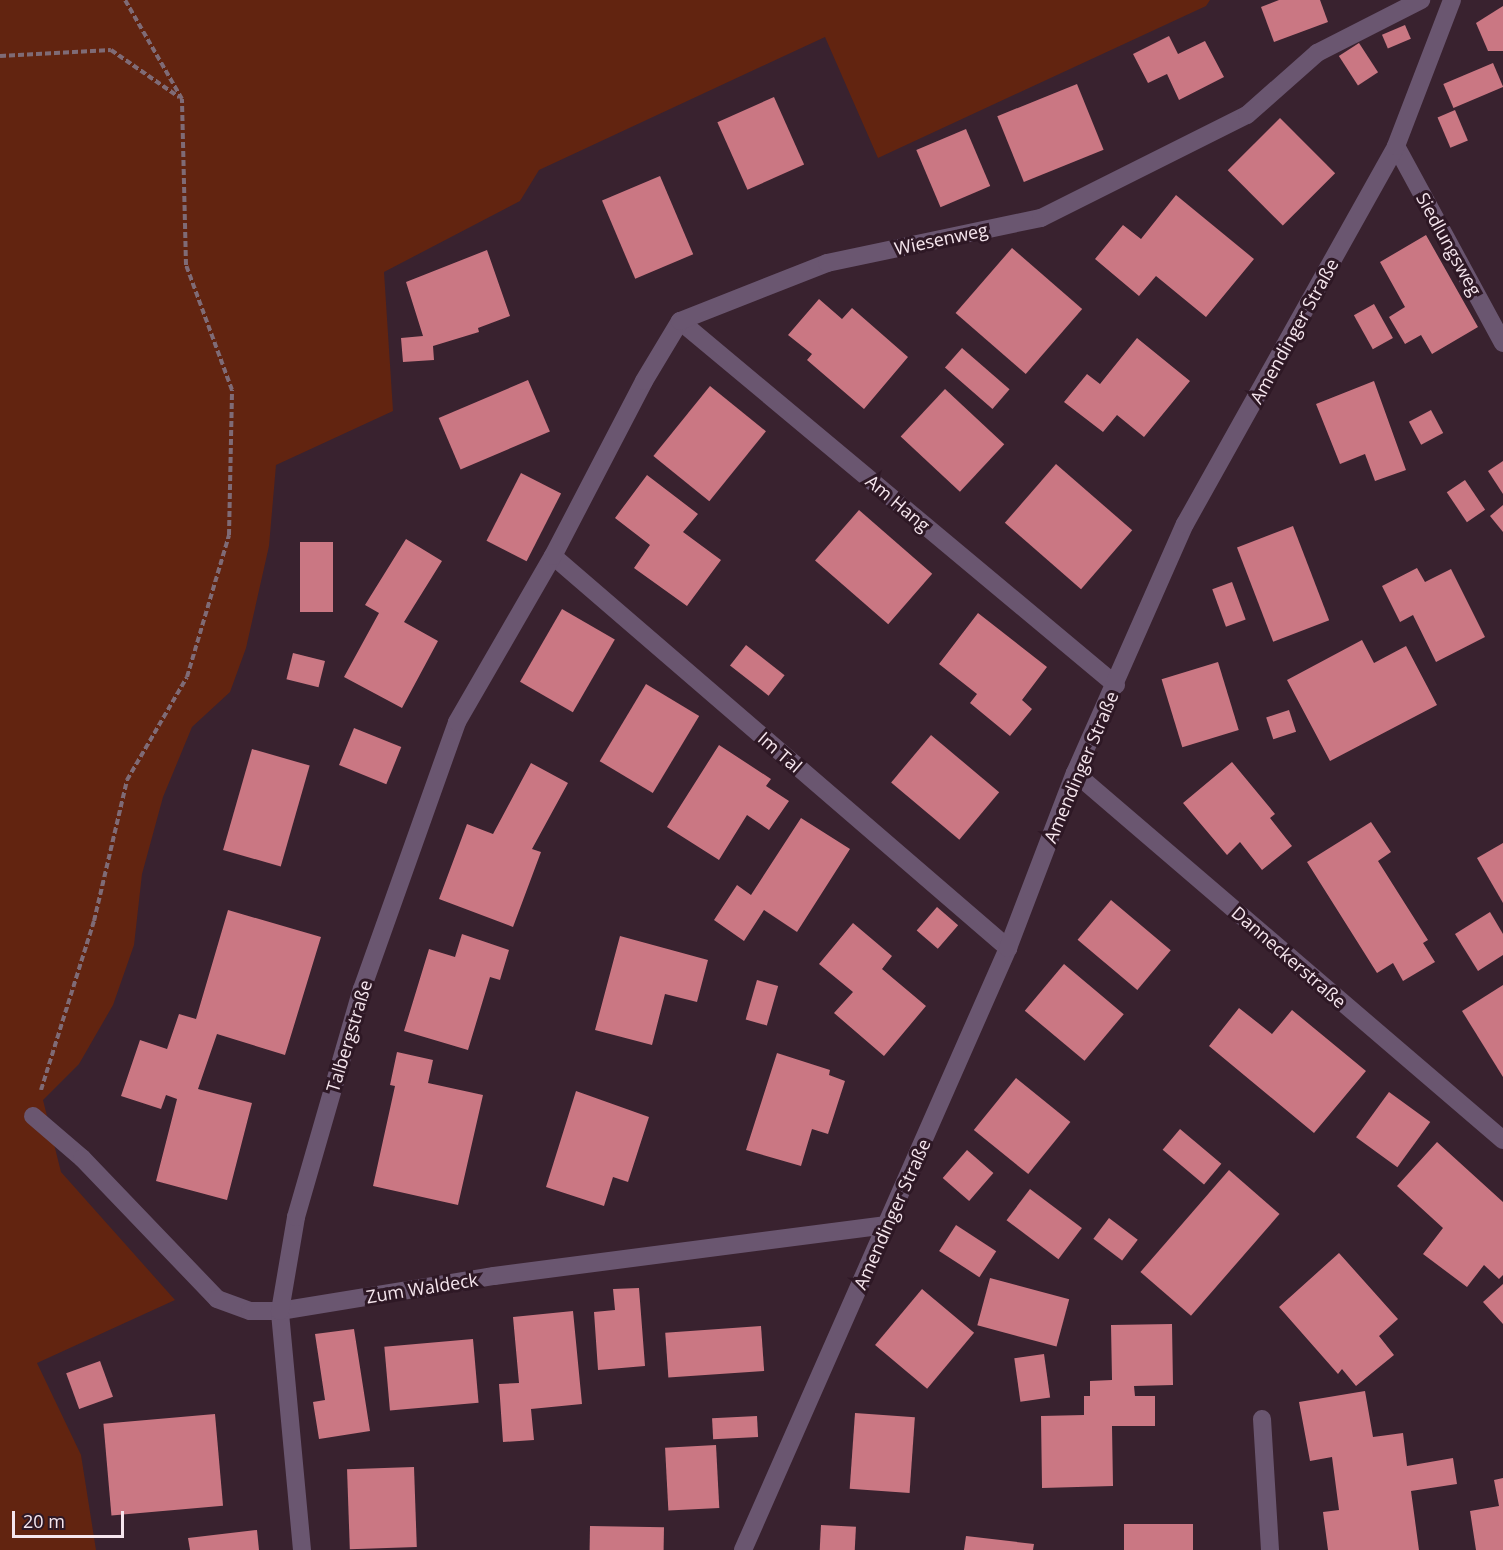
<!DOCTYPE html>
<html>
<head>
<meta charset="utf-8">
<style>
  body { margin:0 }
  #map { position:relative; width:1503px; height:1550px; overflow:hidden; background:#39222f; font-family:"Open Sans",sans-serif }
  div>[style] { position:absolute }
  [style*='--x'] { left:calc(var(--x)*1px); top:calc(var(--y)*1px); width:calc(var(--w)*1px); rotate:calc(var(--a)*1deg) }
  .green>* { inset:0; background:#622410 }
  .building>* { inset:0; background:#ca7783; transform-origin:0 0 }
  .path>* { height:4px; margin-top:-2px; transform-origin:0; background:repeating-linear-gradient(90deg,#7f6b76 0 6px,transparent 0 9px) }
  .street>* { height:18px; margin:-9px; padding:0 9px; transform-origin:9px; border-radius:9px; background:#6a5670 }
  span { translate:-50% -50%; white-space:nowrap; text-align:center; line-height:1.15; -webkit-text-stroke:6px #2e1825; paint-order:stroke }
  .street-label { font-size:18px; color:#f6e6ee }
  .scale { position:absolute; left:12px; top:1511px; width:112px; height:27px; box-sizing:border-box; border:3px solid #f6e6ee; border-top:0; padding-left:8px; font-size:18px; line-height:21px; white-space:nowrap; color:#f6e6ee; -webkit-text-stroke:4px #2e1825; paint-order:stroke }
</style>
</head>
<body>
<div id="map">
  <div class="green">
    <div style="clip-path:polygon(0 0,1210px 0,1206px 6px,878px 158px,825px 37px,539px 170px,520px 201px,384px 272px,393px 411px,276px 465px,269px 546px,246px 648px,230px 692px,192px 727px,163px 797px,142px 874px,134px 945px,113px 1005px,79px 1064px,43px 1100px,61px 1172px,175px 1300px,37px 1363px,81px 1455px,96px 1550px,0 1550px)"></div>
  </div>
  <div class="building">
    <div style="clip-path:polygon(1279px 0,1320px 0,1328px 22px,1274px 42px,1261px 7px)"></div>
    <div style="clip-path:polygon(1503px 6px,1503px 51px,1488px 51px,1476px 23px)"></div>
    <div style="left:1405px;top:25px;width:15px;height:25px;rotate:67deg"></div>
    <div style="clip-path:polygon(1169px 36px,1178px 54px,1205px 41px,1224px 77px,1179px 100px,1167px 74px,1148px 83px,1133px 54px)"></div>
    <div style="left:1359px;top:43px;width:35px;height:24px;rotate:57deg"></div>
    <div style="left:1493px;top:63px;width:26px;height:54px;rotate:67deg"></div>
    <div style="left:1077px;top:84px;width:71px;height:86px;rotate:68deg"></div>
    <div style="left:774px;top:97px;width:74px;height:62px;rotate:66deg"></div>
    <div style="left:1455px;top:110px;width:33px;height:19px;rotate:67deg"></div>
    <div style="left:1280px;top:118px;width:78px;height:74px;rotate:45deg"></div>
    <div style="left:966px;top:129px;width:62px;height:54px;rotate:67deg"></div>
    <div style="left:660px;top:176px;width:85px;height:63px;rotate:67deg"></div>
    <div style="clip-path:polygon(1176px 195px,1254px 259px,1206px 317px,1156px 276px,1139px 296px,1095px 259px,1123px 225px,1141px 239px)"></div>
    <div style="clip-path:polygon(1426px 235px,1478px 327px,1432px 354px,1421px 335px,1405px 344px,1389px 317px,1405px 307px,1380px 262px)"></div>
    <div style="left:1012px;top:248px;width:93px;height:86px;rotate:41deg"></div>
    <div style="clip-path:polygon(487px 250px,510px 316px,478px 328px,479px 332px,433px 346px,434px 360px,403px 362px,401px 338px,423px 336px,406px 282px)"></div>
    <div style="clip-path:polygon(819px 299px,842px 319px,852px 308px,908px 357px,864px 409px,807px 360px,812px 354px,788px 335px)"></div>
    <div style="left:1374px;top:304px;width:39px;height:23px;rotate:61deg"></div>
    <div style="clip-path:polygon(1137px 338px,1190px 381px,1144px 437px,1117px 415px,1103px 432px,1064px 402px,1087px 374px,1100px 384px)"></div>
    <div style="left:962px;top:348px;width:63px;height:26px;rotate:41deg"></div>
    <div style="left:528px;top:380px;width:56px;height:97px;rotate:67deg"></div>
    <div style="clip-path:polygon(1374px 381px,1406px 470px,1375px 481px,1365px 454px,1340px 464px,1316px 404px)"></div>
    <div style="left:710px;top:386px;width:72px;height:90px;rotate:39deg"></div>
    <div style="left:945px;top:389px;width:81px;height:65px;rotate:43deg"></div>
    <div style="left:1431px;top:410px;width:26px;height:25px;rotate:62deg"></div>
    <div style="clip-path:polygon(1503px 461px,1503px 494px,1488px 471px)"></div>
    <div style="left:1056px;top:464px;width:101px;height:78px;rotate:41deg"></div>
    <div style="left:521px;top:473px;width:45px;height:76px;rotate:27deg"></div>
    <div style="clip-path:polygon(647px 475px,698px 514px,683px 532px,721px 560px,687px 606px,634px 568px,650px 545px,615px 518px)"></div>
    <div style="left:1465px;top:480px;width:36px;height:22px;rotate:56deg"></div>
    <div style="clip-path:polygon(1503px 505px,1503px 532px,1490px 516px)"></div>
    <div style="left:859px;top:510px;width:97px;height:67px;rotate:41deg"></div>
    <div style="left:1293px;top:526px;width:101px;height:60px;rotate:69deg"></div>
    <div style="clip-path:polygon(406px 539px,442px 561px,404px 622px,438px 641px,402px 708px,344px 677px,379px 613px,365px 605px)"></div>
    <div style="left:300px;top:542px;width:33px;height:70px"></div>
    <div style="clip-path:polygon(1417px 568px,1425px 582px,1451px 569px,1485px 637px,1436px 662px,1413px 615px,1400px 622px,1382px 586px)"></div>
    <div style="left:1232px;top:582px;width:40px;height:21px;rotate:70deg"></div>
    <div style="left:562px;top:609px;width:61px;height:84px;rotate:30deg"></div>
    <div style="clip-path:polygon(978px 613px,1047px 667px,1022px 700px,1032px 709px,1010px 736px,970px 703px,977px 694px,939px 664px)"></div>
    <div style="clip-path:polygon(1362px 640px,1374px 663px,1406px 646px,1437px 705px,1330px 761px,1287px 680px)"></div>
    <div style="left:746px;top:645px;width:49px;height:26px;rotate:38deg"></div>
    <div style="left:293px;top:653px;width:33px;height:27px;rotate:14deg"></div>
    <div style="left:1218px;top:662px;width:71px;height:59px;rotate:73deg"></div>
    <div style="left:646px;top:684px;width:62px;height:90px;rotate:31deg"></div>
    <div style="left:1289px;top:710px;width:23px;height:24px;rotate:72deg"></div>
    <div style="left:354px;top:728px;width:51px;height:40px;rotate:22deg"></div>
    <div style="left:931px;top:735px;width:89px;height:62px;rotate:40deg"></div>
    <div style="clip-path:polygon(719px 745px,771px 779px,766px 786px,789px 801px,769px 830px,747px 815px,719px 860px,667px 827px)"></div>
    <div style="left:252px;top:749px;width:60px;height:105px;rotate:16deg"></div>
    <div style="clip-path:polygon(1232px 762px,1275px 814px,1270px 818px,1292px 846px,1262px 870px,1240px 842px,1227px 855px,1183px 803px)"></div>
    <div style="clip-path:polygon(531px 763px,568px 783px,532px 849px,541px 852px,513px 927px,439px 899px,467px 824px,493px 834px)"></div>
    <div style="clip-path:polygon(801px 818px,850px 849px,797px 932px,764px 910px,744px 941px,714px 920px,737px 885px,751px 895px)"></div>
    <div style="clip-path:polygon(1371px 822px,1391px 852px,1378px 861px,1428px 940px,1423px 943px,1435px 962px,1403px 981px,1393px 963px,1377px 973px,1307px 862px)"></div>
    <div style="clip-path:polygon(1503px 843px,1503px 903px,1477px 858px)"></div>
    <div style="left:1111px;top:900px;width:78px;height:52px;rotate:40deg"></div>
    <div style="left:937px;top:907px;width:28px;height:31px;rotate:41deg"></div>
    <div style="clip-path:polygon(228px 910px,321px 937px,285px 1055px,217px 1034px,198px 1089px,252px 1103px,227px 1200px,156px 1181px,177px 1099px,166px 1095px,161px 1109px,121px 1096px,140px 1040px,167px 1049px,179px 1014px,196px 1019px)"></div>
    <div style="clip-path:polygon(1490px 912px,1503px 934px,1503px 955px,1478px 971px,1455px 934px)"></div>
    <div style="clip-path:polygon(853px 923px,892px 956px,882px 969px,926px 1006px,884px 1056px,834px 1013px,853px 992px,819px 964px)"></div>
    <div style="clip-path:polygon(462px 934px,509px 950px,500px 980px,490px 977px,468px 1050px,404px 1031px,429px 949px,455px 957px)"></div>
    <div style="clip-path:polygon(620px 936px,708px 960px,697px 1002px,665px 994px,652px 1045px,595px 1030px)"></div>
    <div style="left:1064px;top:964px;width:78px;height:61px;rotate:40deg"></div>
    <div style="left:757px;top:980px;width:22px;height:41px;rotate:16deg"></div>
    <div style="clip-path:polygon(1503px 985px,1503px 1077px,1462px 1011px)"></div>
    <div style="clip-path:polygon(1239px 1008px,1272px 1034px,1292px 1010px,1366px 1071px,1314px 1133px,1209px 1046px)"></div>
    <div style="clip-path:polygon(397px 1052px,433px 1060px,428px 1083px,483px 1095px,458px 1205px,373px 1186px,395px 1086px,390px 1085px)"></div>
    <div style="clip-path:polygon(777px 1053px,830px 1070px,829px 1075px,845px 1081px,828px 1134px,812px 1129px,801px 1166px,746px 1150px)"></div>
    <div style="left:1016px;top:1078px;width:70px;height:67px;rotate:39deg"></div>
    <div style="clip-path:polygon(576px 1091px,649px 1117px,628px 1182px,613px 1177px,604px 1206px,546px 1187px)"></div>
    <div style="left:1389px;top:1092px;width:51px;height:56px;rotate:36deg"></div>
    <div style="left:1180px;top:1129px;width:54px;height:27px;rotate:40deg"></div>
    <div style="clip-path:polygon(1437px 1142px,1503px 1202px,1503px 1275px,1499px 1279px,1484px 1265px,1467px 1287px,1423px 1254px,1443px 1228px,1397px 1186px)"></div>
    <div style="left:967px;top:1150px;width:35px;height:37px;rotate:41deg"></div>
    <div style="left:1229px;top:1170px;width:67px;height:135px;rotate:41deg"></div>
    <div style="left:1030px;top:1189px;width:65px;height:39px;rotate:37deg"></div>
    <div style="left:1109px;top:1218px;width:36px;height:26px;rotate:37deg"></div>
    <div style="left:956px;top:1225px;width:48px;height:31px;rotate:33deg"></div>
    <div style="clip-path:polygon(1339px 1253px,1398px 1319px,1379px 1336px,1394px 1355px,1356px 1386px,1342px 1369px,1338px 1374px,1279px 1307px)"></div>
    <div style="left:990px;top:1278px;width:82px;height:49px;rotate:15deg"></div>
    <div style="clip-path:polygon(1503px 1284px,1503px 1324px,1483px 1302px)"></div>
    <div style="clip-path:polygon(639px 1288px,645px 1366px,598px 1370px,594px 1312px,615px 1310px,613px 1289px)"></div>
    <div style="left:922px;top:1289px;width:68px;height:73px;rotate:40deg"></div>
    <div style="clip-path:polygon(573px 1311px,582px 1404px,531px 1409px,534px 1440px,503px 1442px,499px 1384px,519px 1383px,513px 1317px)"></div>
    <div style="clip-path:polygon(1172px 1324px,1173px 1385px,1134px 1386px,1135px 1396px,1155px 1396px,1155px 1426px,1112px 1426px,1113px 1486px,1042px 1488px,1041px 1416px,1084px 1415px,1084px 1396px,1090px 1396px,1090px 1381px,1112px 1380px,1111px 1325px)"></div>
    <div style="left:761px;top:1326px;width:45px;height:96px;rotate:86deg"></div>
    <div style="clip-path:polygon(354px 1329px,370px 1431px,319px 1439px,313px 1402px,325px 1400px,315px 1334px)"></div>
    <div style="left:473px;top:1339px;width:64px;height:89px;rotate:85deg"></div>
    <div style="left:1044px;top:1354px;width:44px;height:30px;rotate:82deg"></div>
    <div style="left:100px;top:1361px;width:38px;height:36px;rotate:70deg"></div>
    <div style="clip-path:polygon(1365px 1391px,1373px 1437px,1403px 1433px,1407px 1466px,1453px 1458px,1457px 1484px,1411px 1491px,1419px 1550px,1328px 1550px,1323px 1512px,1339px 1510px,1332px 1457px,1310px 1461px,1299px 1402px)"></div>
    <div style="left:855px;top:1413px;width:60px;height:76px;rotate:4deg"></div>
    <div style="left:215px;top:1414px;width:92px;height:112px;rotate:85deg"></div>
    <div style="left:757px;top:1416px;width:21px;height:45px;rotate:87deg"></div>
    <div style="left:716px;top:1445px;width:63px;height:51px;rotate:87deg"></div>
    <div style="left:414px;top:1467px;width:80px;height:67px;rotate:88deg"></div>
    <div style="clip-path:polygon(1503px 1478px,1503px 1550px,1476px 1550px,1470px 1511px,1499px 1506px,1494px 1480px)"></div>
    <div style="left:1193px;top:1524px;width:26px;height:69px;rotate:90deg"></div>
    <div style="left:821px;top:1525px;width:35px;height:25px;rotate:3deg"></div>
    <div style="left:590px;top:1526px;width:74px;height:24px;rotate:1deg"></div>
    <div style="clip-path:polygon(257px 1530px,259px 1550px,190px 1550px,188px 1538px)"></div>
    <div style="clip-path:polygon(966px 1536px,1034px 1544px,1033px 1550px,964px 1550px)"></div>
  </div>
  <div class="path">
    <div style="--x:0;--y:56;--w:111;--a:-3.1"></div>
    <div style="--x:111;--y:50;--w:83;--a:34.7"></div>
    <div style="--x:41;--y:1090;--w:177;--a:-72.6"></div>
    <div style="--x:94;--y:921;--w:145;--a:-76.8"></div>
    <div style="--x:127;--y:780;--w:119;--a:-59.8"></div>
    <div style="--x:187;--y:677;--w:148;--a:-73.5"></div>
    <div style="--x:229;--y:535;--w:145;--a:-88.8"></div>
    <div style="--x:232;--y:390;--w:133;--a:-110.2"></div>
    <div style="--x:186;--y:265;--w:166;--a:-91.4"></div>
    <div style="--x:182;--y:99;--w:114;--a:-119.9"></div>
  </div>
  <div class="street">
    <div style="--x:1396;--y:146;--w:224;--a:61.5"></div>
    <div style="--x:680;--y:321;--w:568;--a:39.86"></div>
    <div style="--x:553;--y:556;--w:601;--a:40.75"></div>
    <div style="--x:1075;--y:773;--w:564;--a:40.61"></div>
    <div style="--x:33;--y:1116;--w:65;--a:40.6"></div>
    <div style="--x:82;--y:1158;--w:195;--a:46.2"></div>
    <div style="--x:217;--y:1299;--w:35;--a:20"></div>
    <div style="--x:250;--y:1311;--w:30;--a:0"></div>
    <div style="--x:280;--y:1311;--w:217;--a:-9.3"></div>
    <div style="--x:494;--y:1276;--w:396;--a:-7.4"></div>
    <div style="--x:1262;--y:1419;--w:131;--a:86.5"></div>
    <div style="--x:302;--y:1550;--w:240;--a:-95.3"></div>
    <div style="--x:280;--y:1311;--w:95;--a:-80.3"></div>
    <div style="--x:296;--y:1217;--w:237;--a:-73.9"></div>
    <div style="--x:362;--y:989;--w:283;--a:-70.4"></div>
    <div style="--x:457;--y:722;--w:192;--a:-60"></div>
    <div style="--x:553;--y:556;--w:197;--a:-62.5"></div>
    <div style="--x:644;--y:381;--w:70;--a:-59"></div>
    <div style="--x:680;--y:321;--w:158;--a:-21.5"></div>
    <div style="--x:827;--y:263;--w:219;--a:-11.9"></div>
    <div style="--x:1041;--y:218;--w:230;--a:-26.6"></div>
    <div style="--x:1247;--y:115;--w:94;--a:-41.5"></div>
    <div style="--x:1317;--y:53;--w:117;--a:-27"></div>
    <div style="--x:743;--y:1550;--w:658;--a:-66.24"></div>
    <div style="--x:1008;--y:948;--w:187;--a:-69.1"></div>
    <div style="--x:1075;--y:773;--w:272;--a:-66.2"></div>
    <div style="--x:1185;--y:524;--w:433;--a:-60.8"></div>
    <div style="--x:1396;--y:146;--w:156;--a:-69"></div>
  </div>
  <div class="street-label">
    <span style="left:941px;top:239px;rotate:-12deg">Wiesenweg</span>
    <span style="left:1449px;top:244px;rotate:61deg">Siedlungsweg</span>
    <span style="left:1294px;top:331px;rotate:-61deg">Amendinger Straße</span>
    <span style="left:898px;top:503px;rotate:40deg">Am Hang</span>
    <span style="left:780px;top:752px;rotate:41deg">Im Tal</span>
    <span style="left:1081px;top:767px;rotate:-67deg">Amendinger Straße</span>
    <span style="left:1289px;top:957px;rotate:41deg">Danneckerstraße</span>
    <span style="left:349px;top:1036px;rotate:-73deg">Talbergstraße</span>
    <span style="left:892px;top:1214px;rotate:-66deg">Amendinger Straße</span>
    <span style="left:422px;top:1288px;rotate:-9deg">Zum Waldeck</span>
  </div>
  <div class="scale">20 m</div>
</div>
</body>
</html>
